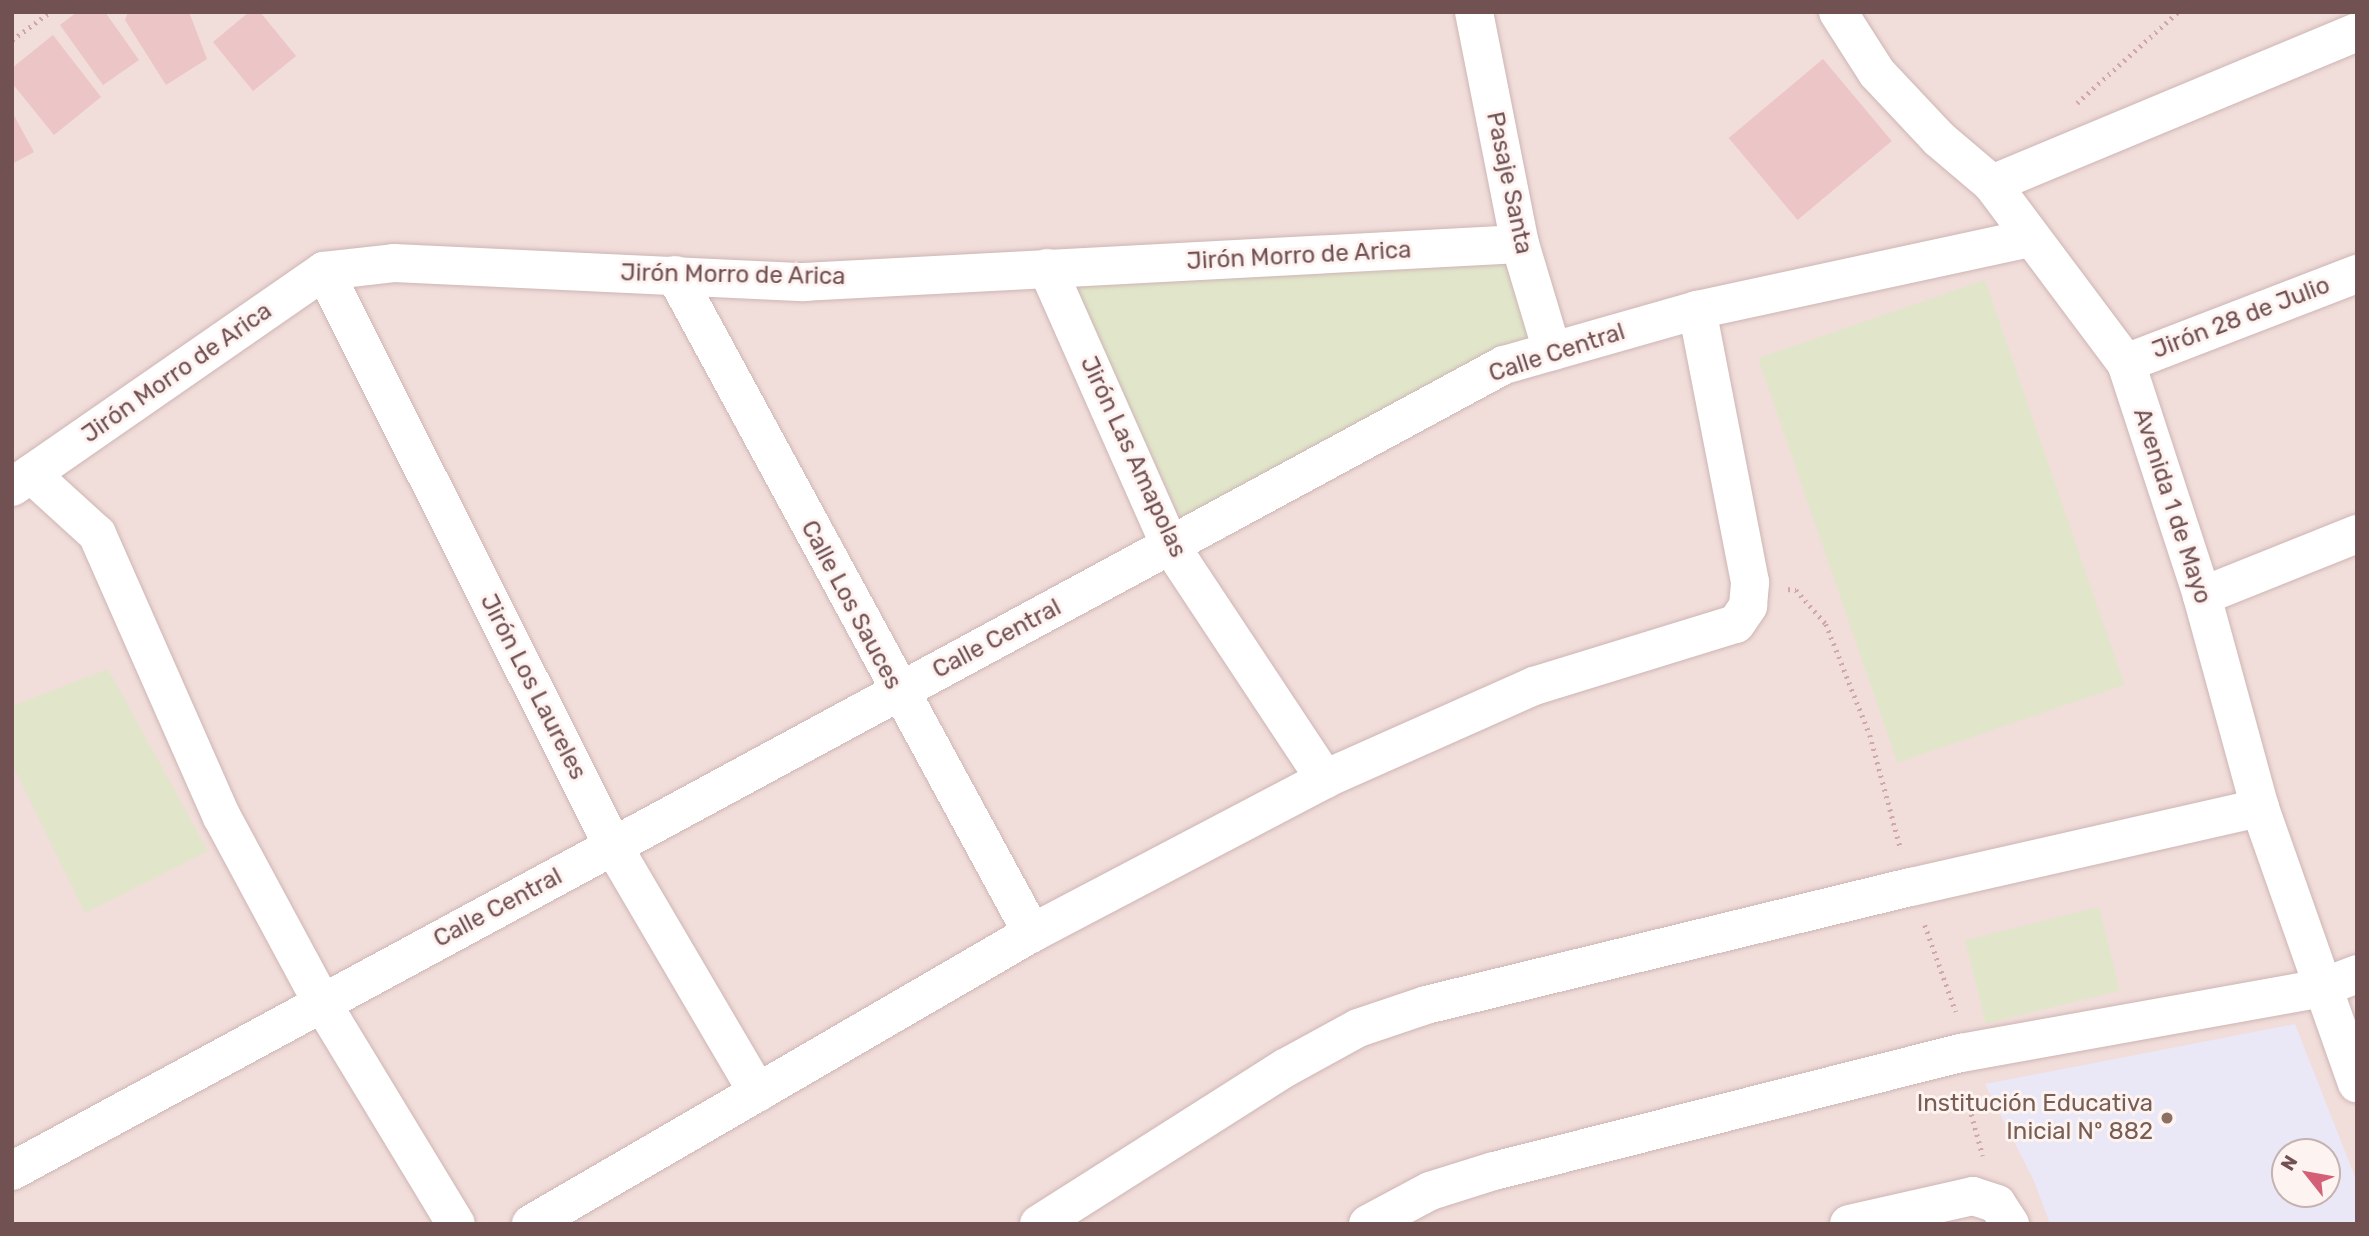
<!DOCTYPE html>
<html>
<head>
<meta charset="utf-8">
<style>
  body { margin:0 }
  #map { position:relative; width:2369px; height:1236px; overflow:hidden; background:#faedea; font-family:Rubik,sans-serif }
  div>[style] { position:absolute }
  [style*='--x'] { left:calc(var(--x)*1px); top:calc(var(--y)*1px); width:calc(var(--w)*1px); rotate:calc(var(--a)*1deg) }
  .residential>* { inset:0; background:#f1ddda }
  .education>* { inset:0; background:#eae7f7 }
  .green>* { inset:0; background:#e1e6ca; transform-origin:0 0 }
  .building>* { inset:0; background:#ecc5c6; transform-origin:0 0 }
  .path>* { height:4.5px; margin-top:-2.25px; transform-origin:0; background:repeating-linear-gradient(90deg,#d1a8aa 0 2px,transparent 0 7px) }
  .roads { filter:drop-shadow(0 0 2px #cdb5b4) drop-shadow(0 0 2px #cdb5b4) }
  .minor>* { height:38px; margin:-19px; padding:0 19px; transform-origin:19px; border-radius:19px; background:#fff }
  .tertiary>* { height:38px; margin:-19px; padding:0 19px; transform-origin:19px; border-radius:19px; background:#fff }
  .dots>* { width:19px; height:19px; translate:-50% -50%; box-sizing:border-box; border:4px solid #fdf3f0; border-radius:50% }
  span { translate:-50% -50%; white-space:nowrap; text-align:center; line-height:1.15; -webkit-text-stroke:6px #fdf3f0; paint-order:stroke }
  .street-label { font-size:24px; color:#725153 }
  .education-label { font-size:24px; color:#785e54 }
  .right { translate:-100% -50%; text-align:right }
  .frame { position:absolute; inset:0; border:14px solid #725153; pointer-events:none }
  .north { position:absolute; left:2271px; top:1138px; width:70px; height:70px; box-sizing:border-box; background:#fdf3f0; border:2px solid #c5b2b1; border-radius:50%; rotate:301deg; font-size:19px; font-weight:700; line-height:28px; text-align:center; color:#725153 }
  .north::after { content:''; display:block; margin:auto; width:24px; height:32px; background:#d36077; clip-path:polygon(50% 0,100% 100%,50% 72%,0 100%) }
</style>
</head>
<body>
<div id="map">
  <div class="residential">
    <div style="clip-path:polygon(evenodd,12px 12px,2357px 12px,2357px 1224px,12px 1224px,12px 12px,2285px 1152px,2327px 1152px,2327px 1194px,2285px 1194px,2285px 1152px)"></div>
  </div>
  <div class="education">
    <div style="clip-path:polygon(evenodd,2295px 1024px,2357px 1182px,2357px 1224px,2050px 1224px,2034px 1181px,1985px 1084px,2295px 1024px,2285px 1152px,2327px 1152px,2327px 1194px,2285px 1194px,2285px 1152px)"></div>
  </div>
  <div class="green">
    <div style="clip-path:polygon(1511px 260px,1529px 339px,1181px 518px,1070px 283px)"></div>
    <div style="left:1985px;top:280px;width:428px;height:240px;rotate:71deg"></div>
    <div style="clip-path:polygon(108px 669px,208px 851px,85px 913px,12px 764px,12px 706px)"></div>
    <div style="left:2099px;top:907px;width:86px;height:138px;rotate:76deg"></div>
  </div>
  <div class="building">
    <div style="clip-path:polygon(77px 12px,105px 12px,139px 60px,103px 85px,60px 25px)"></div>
    <div style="clip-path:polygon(128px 12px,189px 12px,207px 59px,166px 85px,125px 20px)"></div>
    <div style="clip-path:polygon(249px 12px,260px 12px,296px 56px,253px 91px,213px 42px)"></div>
    <div style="clip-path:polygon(53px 35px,101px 97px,54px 135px,12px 83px,12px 68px)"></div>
    <div style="left:1823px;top:59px;width:107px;height:123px;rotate:50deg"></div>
    <div style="clip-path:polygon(12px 112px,34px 152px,12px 164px)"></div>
  </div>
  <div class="path">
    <div style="--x:12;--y:40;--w:47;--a:-36.4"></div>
    <div style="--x:2077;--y:103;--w:136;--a:-42"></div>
    <div style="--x:1788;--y:589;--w:8;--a:7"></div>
    <div style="--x:1796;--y:590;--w:45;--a:48.6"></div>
    <div style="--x:1826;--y:624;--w:119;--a:68.4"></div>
    <div style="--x:1870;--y:735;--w:119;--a:74.9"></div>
    <div style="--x:1925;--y:925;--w:92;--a:70.4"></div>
    <div style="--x:1966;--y:1094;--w:64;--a:74.7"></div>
  </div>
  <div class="roads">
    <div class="minor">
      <div style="--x:1474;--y:12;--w:237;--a:78.8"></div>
      <div style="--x:1520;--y:244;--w:112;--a:73.3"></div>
      <div style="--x:1838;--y:12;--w:72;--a:57.4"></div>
      <div style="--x:1877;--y:73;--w:91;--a:46.8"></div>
      <div style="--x:1939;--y:139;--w:70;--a:40.3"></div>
      <div style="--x:1992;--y:184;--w:224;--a:53.2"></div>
      <div style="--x:2126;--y:363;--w:245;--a:71.9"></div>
      <div style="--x:2202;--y:596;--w:220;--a:74.7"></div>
      <div style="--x:2260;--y:808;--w:292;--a:70.6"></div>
      <div style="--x:1992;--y:184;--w:395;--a:-22.6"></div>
      <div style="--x:1047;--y:268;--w:303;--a:66.1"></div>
      <div style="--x:1170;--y:545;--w:281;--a:56.5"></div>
      <div style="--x:324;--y:271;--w:644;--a:63.32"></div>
      <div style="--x:613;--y:846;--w:286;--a:59.6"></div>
      <div style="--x:675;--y:275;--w:749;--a:61.52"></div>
      <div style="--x:2126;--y:363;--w:248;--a:-21.1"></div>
      <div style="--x:31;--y:474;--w:89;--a:42.3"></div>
      <div style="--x:97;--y:534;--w:309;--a:66.2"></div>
      <div style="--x:222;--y:817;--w:211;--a:61.7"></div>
      <div style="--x:322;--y:1003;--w:258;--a:58.8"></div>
      <div style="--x:12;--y:487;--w:379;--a:-34.7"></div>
      <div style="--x:324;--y:271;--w:70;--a:-6.5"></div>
      <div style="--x:394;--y:263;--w:410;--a:2.7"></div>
      <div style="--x:804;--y:282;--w:717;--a:-3.04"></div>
      <div style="--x:2202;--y:596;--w:167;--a:-21.8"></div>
      <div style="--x:531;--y:1224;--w:579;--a:-30.15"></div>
      <div style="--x:1032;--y:933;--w:331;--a:-27.7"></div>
      <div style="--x:1325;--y:779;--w:229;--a:-24"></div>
      <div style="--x:1534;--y:686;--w:211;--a:-17.1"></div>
      <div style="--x:1736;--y:624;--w:22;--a:-56"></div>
      <div style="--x:1748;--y:606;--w:24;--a:-85"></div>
      <div style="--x:1750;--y:582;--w:277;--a:-101"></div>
      <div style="--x:1039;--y:1224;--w:291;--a:-32.4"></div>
      <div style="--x:1285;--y:1068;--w:83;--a:-28.7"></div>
      <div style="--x:1358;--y:1028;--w:72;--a:-18.7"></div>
      <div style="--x:1426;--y:1005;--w:499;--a:-13.7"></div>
      <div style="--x:1911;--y:887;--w:358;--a:-12.8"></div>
      <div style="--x:1368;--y:1224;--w:70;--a:-28"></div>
      <div style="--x:1430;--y:1191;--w:67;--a:-17.4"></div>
      <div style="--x:1494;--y:1171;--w:482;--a:-14.2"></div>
      <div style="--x:1961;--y:1053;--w:366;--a:-10.2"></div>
      <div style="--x:2321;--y:988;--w:39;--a:-21"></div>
      <div style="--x:1849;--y:1224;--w:127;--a:-12.7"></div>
      <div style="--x:1973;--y:1196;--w:25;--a:18"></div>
      <div style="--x:1997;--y:1204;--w:24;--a:57"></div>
    </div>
    <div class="tertiary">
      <div style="--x:12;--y:1171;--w:1696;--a:-28.38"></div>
      <div style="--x:1504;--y:365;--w:201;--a:-15.9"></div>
      <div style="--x:1697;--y:310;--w:342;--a:-12.2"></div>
    </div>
  </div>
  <div class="dots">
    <div style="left:2167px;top:1118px;background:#8d6e63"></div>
  </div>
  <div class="street-label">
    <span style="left:1509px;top:183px;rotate:78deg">Pasaje Santa</span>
    <span style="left:1299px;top:256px;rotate:-3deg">Jirón Morro de Arica</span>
    <span style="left:733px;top:275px;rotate:1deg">Jirón Morro de Arica</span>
    <span style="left:2241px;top:318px;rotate:-21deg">Jirón 28 de Julio</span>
    <span style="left:1557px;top:353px;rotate:-18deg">Calle Central</span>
    <span style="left:177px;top:373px;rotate:-35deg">Jirón Morro de Arica</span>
    <span style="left:1133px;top:457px;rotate:65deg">Jirón Las Amapolas</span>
    <span style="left:2172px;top:506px;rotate:72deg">Avenida 1 de Mayo</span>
    <span style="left:851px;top:605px;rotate:62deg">Calle Los Sauces</span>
    <span style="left:997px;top:639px;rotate:-28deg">Calle Central</span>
    <span style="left:533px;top:687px;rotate:63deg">Jirón Los Laureles</span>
    <span style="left:498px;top:908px;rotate:-28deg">Calle Central</span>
  </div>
  <div class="education-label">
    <span class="right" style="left:2153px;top:1118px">Institución Educativa<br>Inicial Nº 882</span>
  </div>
  <div class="frame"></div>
  <div class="north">N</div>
</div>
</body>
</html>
